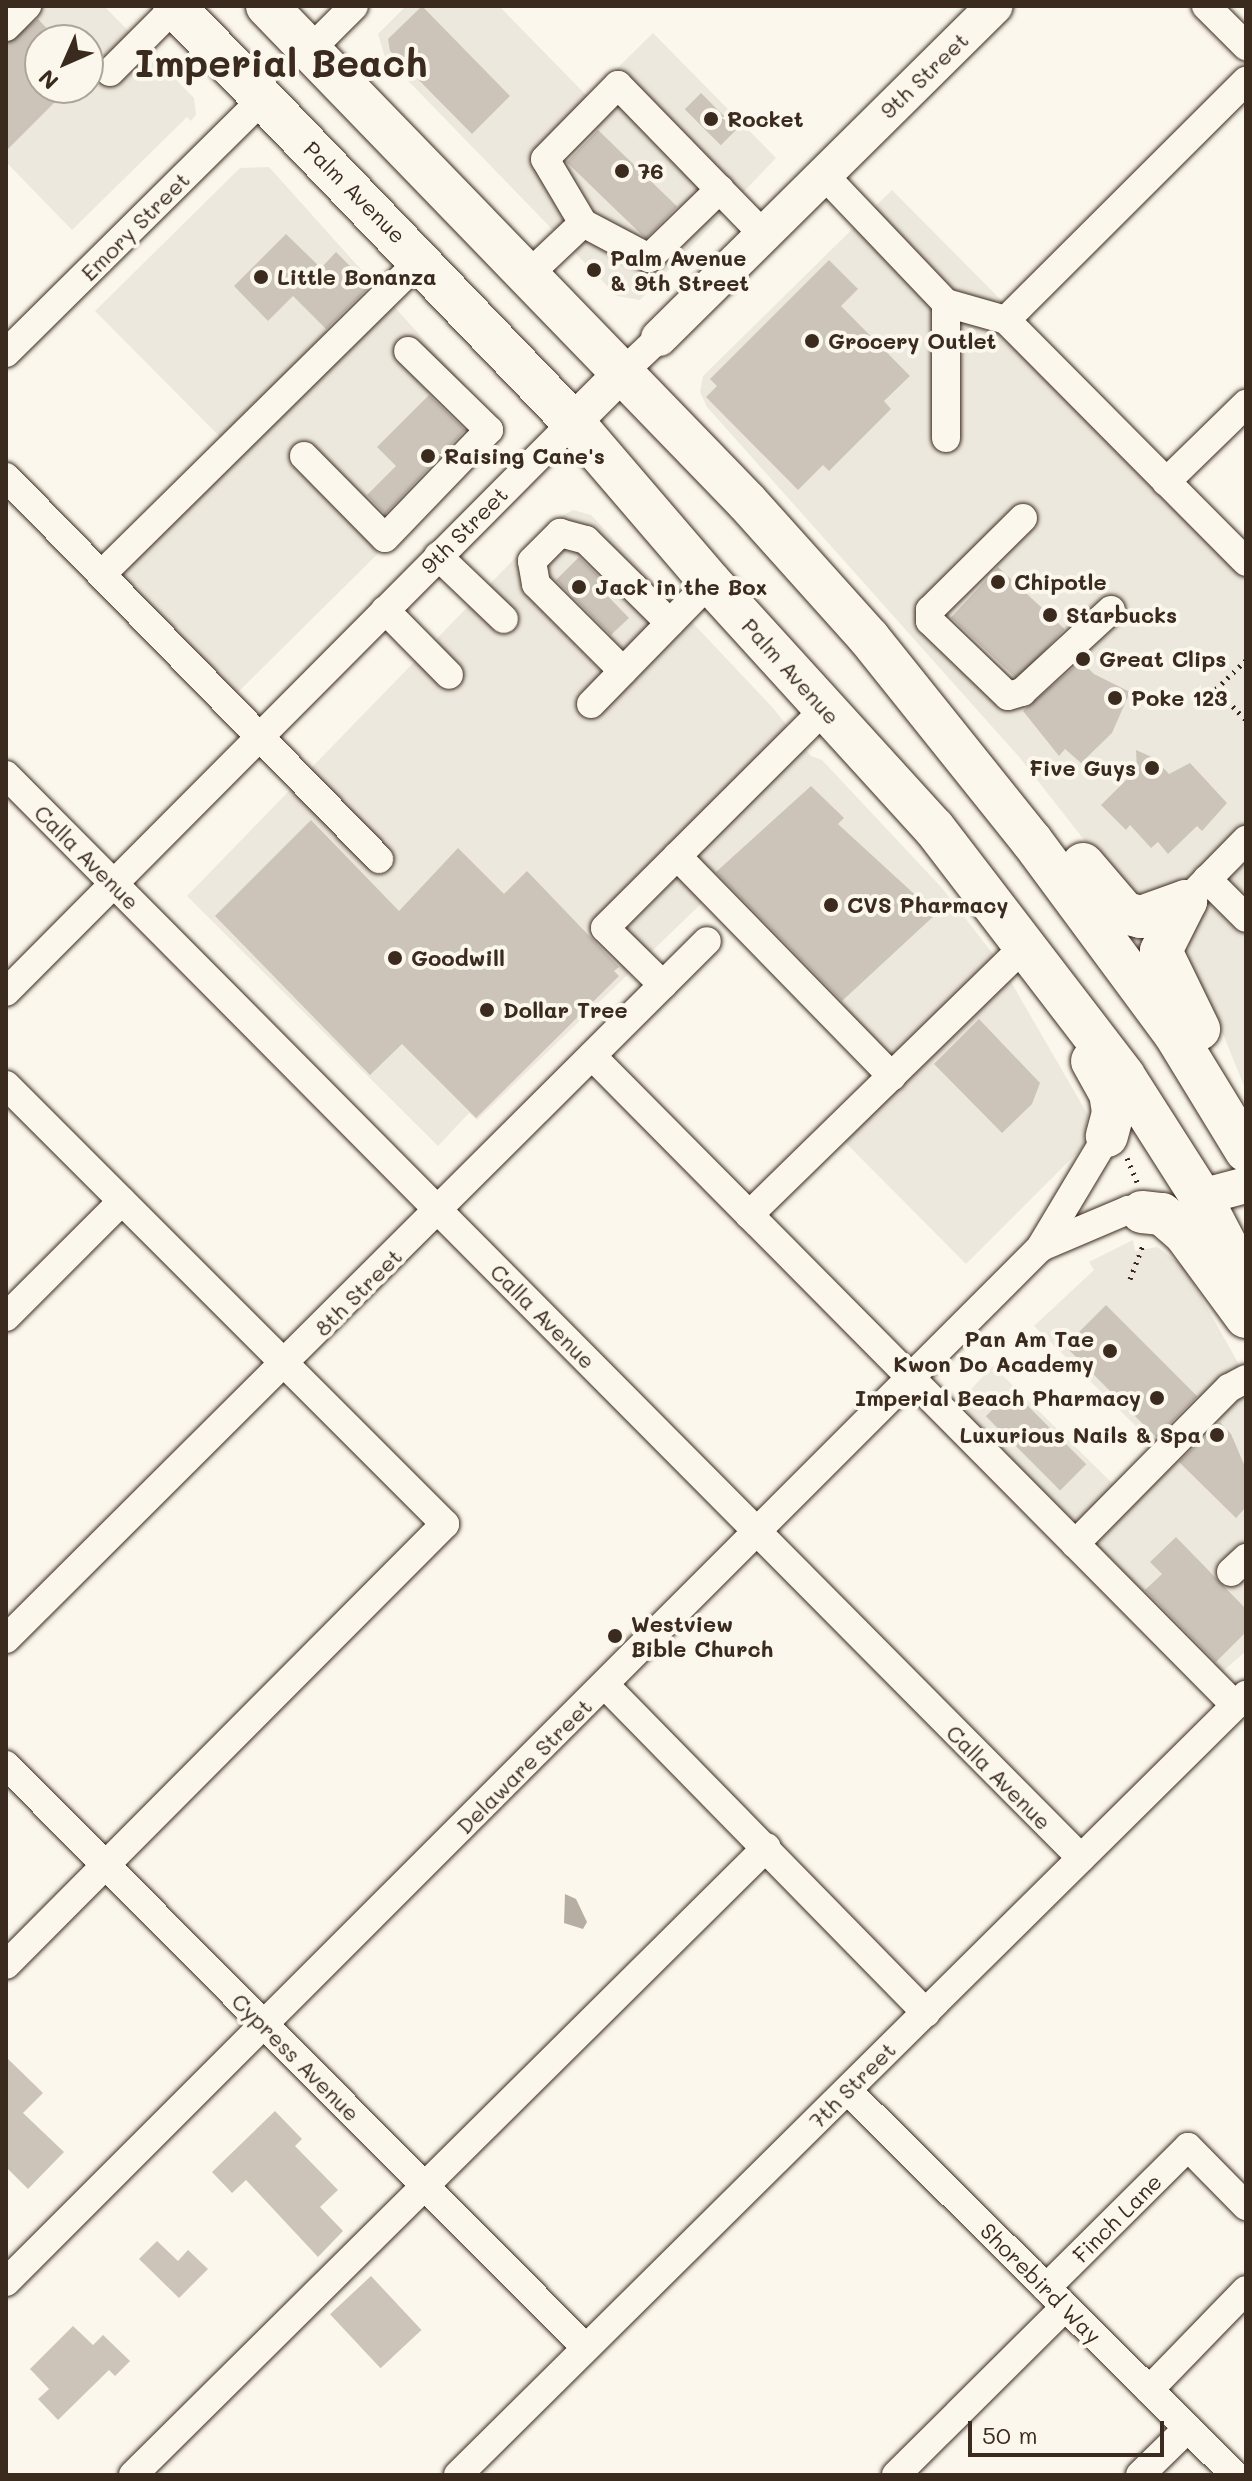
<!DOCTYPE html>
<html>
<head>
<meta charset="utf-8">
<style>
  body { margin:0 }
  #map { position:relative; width:1252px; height:2481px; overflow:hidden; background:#fbf7ec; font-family:Mali,sans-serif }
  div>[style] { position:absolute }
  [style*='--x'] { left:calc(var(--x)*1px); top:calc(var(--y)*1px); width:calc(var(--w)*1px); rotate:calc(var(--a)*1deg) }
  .built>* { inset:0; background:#ede8dd }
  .water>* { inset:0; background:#b6aea2 }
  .building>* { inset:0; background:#ccc4b9; transform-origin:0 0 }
  .path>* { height:5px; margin-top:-2.5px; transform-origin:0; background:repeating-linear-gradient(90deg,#3b2a1e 0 2px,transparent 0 8px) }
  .roads { filter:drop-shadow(0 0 2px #3b2a1e) drop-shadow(0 0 2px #3b2a1e) }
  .minor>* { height:28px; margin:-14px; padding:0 14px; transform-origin:14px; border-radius:14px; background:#fbf7ec }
  .major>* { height:36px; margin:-18px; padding:0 18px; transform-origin:18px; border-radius:18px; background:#fbf7ec }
  .highway>* { height:42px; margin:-21px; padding:0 21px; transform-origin:21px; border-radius:21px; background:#fbf7ec }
  .dots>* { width:22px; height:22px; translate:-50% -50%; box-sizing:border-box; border:4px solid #fbf7ec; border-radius:50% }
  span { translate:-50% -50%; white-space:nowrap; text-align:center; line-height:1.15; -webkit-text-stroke:8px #fbf7ec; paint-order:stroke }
  .street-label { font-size:22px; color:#3b2a1e }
  .poi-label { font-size:22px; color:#3b2a1e; font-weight:700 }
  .left { translate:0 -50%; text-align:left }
  .right { translate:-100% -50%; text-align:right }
  .town-label { font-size:38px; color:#3b2a1e; font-weight:700 }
  .frame { position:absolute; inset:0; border:8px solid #3b2a1e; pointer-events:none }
  .north { position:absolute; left:24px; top:24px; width:80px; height:80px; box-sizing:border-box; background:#fbf7ec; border:2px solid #aea59a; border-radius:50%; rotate:225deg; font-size:22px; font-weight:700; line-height:32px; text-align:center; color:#3b2a1e }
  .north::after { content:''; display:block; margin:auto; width:28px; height:36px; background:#3b2a1e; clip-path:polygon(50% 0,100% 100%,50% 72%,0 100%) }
  .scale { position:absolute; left:968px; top:2421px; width:196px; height:36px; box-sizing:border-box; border:4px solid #3b2a1e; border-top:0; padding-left:10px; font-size:24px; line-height:28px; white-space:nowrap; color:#3b2a1e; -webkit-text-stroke:6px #fbf7ec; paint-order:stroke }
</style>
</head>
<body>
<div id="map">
  <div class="built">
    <div style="clip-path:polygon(evenodd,6px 6px,104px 6px,194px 98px,196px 115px,191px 121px,187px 117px,72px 230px,6px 162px,6px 6px,40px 40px,88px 40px,88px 88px,40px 88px,40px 40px)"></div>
    <div style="clip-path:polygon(406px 6px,499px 6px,588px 97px,653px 33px,776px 158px,640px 300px,617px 296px,385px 57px,378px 34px)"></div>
    <div style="clip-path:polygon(269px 167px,504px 429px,233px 697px,112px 574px,235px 452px,95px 311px,240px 168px)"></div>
    <div style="clip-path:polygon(892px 190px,1010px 309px,1011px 343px,1246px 580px,1246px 1091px,1221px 1029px,1192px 978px,1020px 758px,707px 407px,700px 392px,703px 376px)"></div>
    <div style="clip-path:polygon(573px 510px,591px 515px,773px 708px,811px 756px,822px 760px,942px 888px,1000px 963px,1088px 1115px,1083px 1147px,966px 1264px,830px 1127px,881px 1077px,706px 899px,477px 1120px,469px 1113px,438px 1146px,187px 896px,549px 523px)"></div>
    <div style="clip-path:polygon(1133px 1240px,1135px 1251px,1157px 1247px,1184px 1267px,1241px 1368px,1246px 1392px,1246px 1651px,1201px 1690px,937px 1425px,993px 1366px,1113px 1484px,1155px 1445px,1034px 1326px,1094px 1270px,1089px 1262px)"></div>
  </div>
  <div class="water">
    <div style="clip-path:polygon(565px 1894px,576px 1899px,587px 1922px,583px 1929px,564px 1923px)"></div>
  </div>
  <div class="building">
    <div style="clip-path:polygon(422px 6px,510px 96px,472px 134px,390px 51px,388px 39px)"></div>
    <div style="clip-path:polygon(38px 19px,58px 40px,40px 40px,40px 88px,69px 88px,6px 151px,6px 44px)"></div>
    <div style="left:701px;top:93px;width:51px;height:23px;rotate:45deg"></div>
    <div style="left:598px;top:130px;width:110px;height:45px;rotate:44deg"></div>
    <div style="clip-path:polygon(286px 234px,321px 268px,336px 252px,370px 286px,326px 329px,293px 296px,268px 321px,234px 286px)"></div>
    <div style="clip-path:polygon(829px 260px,858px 289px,841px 306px,910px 376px,884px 401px,891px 409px,829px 471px,823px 465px,798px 490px,706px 397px,717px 386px,710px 379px)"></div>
    <div style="clip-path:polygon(429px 395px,465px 430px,385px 514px,367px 495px,396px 466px,377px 447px)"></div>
    <div style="clip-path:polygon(579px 557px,607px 585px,602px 590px,629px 618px,611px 635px,556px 580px)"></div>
    <div style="left:998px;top:567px;width:91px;height:69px;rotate:43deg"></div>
    <div style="clip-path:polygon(1081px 661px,1094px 674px,1130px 692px,1112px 733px,1081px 763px,1065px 749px,1059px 756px,1023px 711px)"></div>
    <div style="clip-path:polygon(1136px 750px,1154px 758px,1169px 774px,1190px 763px,1227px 803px,1202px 831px,1197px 826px,1168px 854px,1158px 842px,1151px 848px,1130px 825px,1126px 830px,1101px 805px,1137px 769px)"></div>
    <div style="clip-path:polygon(811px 786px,844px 818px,838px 824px,936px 914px,842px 1001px,716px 872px)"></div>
    <div style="clip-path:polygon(311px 820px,399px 911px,458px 848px,504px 894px,527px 871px,619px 967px,614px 971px,619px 976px,476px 1118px,402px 1044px,370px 1075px,215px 916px)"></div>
    <div style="clip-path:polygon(979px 1019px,1040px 1083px,1032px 1104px,1002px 1133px,934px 1064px)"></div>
    <div style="left:1106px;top:1305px;width:129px;height:58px;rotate:45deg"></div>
    <div style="left:1012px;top:1390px;width:105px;height:37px;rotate:45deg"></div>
    <div style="clip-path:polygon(1220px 1422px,1231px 1434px,1246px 1469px,1246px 1507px,1236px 1518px,1179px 1462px)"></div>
    <div style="clip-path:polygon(1176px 1537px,1246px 1609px,1246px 1632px,1216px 1662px,1145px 1590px,1162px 1574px,1150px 1562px)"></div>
    <div style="clip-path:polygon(6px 2057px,43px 2093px,23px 2113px,64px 2152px,28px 2189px,6px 2167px)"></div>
    <div style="clip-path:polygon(275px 2111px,302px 2139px,295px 2146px,338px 2190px,320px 2207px,343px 2231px,318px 2257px,246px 2180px,232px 2193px,212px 2172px)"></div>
    <div style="clip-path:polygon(157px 2241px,178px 2261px,188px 2250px,208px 2269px,179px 2298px,139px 2259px)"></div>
    <div style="left:371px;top:2276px;width:74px;height:56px;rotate:47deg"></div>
    <div style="clip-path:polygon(73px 2326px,93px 2345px,103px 2335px,130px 2361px,115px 2376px,109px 2370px,58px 2420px,38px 2399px,49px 2389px,30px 2369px)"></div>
  </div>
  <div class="path">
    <div style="--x:1246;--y:660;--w:42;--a:136"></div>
    <div style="--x:1216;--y:689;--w:43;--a:45.9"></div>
    <div style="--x:1127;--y:1158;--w:26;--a:67"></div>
    <div style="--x:1130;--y:1279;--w:36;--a:-69"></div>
  </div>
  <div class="roads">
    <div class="minor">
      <div style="--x:1206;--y:6;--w:57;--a:45"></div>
      <div style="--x:6;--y:27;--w:30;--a:-45"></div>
      <div style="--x:310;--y:50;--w:62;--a:-45"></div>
      <div style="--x:110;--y:72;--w:92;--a:-45"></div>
      <div style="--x:823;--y:174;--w:178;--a:46.4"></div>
      <div style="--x:946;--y:303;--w:62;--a:15.8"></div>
      <div style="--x:1006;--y:320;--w:341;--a:45.2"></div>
      <div style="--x:583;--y:223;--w:75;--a:27.9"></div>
      <div style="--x:649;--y:258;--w:99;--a:-44.2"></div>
      <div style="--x:527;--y:276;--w:77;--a:-43.4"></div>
      <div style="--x:583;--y:223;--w:74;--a:-120.7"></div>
      <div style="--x:545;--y:159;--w:104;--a:-45.4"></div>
      <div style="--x:618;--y:85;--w:208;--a:45.8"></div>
      <div style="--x:946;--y:303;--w:135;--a:90"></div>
      <div style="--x:1006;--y:320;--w:339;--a:-44.9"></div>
      <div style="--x:6;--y:353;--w:361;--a:-44.7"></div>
      <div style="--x:622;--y:373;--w:51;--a:-43.4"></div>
      <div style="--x:304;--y:456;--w:115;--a:45.4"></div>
      <div style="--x:385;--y:538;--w:150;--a:-46.1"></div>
      <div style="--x:489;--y:430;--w:113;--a:-135.7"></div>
      <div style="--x:6;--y:477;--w:534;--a:45.68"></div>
      <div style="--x:1166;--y:482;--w:112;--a:-44.3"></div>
      <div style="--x:1023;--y:518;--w:131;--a:135.3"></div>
      <div style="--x:930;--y:610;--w:11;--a:90"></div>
      <div style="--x:930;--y:621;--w:108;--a:43.9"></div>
      <div style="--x:1008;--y:696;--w:15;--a:-16"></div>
      <div style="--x:1022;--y:692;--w:121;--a:-42.7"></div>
      <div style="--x:438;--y:556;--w:91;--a:43.7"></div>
      <div style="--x:102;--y:574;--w:448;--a:-44.6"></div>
      <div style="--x:385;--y:610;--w:91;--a:45.4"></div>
      <div style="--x:623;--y:671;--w:123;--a:-135"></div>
      <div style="--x:536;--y:584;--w:23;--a:-100"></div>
      <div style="--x:532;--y:561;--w:40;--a:-45"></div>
      <div style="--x:560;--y:533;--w:27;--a:15"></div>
      <div style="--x:586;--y:540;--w:118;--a:44.7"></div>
      <div style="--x:591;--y:704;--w:170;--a:-45.7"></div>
      <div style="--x:6;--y:775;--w:1526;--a:45.21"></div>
      <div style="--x:677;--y:856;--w:308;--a:45.7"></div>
      <div style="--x:1207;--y:879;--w:55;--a:45"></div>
      <div style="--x:1186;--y:901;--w:86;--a:-45.5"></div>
      <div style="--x:663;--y:985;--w:81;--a:-135.5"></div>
      <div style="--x:605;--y:928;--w:310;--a:-44.9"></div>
      <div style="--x:6;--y:992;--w:804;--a:-45.15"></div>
      <div style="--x:592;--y:1056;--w:914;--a:45.27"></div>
      <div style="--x:6;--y:1085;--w:621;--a:45"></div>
      <div style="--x:445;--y:1524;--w:622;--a:134.87"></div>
      <div style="--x:749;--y:1215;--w:385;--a:-44.3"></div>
      <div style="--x:1041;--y:1247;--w:95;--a:-23"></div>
      <div style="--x:1128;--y:1210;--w:14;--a:8"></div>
      <div style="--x:6;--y:1317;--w:164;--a:-45"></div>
      <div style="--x:1075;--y:1544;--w:219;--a:-45.4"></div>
      <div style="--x:1229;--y:1388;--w:19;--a:-28"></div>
      <div style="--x:1231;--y:1572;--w:21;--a:-43"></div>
      <div style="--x:6;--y:1639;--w:989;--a:-44.88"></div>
      <div style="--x:605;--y:1685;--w:459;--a:45.6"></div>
      <div style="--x:6;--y:1765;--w:822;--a:45.15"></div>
      <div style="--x:847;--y:2090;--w:547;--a:44.78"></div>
      <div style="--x:6;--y:2282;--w:1462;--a:-45"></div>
      <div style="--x:1040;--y:1248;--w:131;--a:-59.1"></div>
      <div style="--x:1046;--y:2288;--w:200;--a:-44.8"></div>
      <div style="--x:1188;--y:2147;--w:83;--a:45.5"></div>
      <div style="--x:1149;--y:2390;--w:139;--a:-45.9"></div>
      <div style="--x:133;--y:2475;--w:892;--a:-44.73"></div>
      <div style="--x:458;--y:2475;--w:1109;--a:-44.71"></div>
      <div style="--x:896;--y:2475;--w:238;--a:-44.8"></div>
      <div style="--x:1140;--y:2475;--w:67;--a:-44.4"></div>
    </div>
    <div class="major">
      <div style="--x:659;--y:338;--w:472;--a:-44.7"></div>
      <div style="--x:573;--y:422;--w:69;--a:-45"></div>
      <div style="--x:1201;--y:1197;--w:47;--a:-14.9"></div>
    </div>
    <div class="highway">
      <div style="--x:174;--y:6;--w:576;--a:46.19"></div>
      <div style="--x:573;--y:422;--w:211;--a:49.4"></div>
      <div style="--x:710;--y:582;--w:333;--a:47.7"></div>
      <div style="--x:934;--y:828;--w:312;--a:52.5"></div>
      <div style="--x:1124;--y:1076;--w:143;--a:57.5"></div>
      <div style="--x:1201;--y:1197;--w:97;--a:62.4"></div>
      <div style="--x:267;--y:6;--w:690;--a:45.94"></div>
      <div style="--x:747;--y:502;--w:183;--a:48.1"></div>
      <div style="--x:869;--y:638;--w:259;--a:51.3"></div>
      <div style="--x:1031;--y:840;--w:240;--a:53.5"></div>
      <div style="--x:1174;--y:1033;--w:138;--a:58.6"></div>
      <div style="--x:1083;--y:864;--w:65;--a:49.4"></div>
      <div style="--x:1125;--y:913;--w:16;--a:14"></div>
      <div style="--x:1141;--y:917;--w:48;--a:-19.6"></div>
      <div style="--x:1186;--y:901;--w:56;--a:116.6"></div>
      <div style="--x:1161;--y:951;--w:87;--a:64"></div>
      <div style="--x:1092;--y:1061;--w:37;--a:61"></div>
      <div style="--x:1110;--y:1093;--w:20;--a:81"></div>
      <div style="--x:1113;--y:1113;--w:24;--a:105"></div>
      <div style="--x:1142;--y:1212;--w:20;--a:6"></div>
      <div style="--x:1162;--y:1214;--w:30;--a:41"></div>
      <div style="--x:1185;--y:1234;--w:103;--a:53.7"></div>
    </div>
  </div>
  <div class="dots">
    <div style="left:711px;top:119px;background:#3b2a1e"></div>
    <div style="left:622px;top:171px;background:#3b2a1e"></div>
    <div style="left:594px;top:270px;background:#3b2a1e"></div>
    <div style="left:261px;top:277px;background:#3b2a1e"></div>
    <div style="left:812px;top:341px;background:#3b2a1e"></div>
    <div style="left:428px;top:456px;background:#3b2a1e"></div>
    <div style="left:998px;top:582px;background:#3b2a1e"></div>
    <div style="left:579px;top:587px;background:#3b2a1e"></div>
    <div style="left:1050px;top:615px;background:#3b2a1e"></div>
    <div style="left:1083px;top:659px;background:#3b2a1e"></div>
    <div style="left:1115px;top:698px;background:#3b2a1e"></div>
    <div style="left:1152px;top:768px;background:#3b2a1e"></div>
    <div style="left:831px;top:905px;background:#3b2a1e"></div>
    <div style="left:395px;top:958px;background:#3b2a1e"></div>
    <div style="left:487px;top:1010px;background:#3b2a1e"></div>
    <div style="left:1110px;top:1351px;background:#3b2a1e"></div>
    <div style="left:1157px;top:1398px;background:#3b2a1e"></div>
    <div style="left:1217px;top:1435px;background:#3b2a1e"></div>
    <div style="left:615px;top:1636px;background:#3b2a1e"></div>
  </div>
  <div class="street-label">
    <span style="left:924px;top:75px;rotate:-44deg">9th Street</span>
    <span style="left:355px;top:192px;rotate:45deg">Palm Avenue</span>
    <span style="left:135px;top:226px;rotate:-45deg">Emory Street</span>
    <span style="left:464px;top:530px;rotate:-45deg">9th Street</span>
    <span style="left:791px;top:671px;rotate:48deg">Palm Avenue</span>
    <span style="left:87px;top:857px;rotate:45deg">Calla Avenue</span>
    <span style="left:358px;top:1292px;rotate:-45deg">8th Street</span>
    <span style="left:543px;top:1316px;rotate:45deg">Calla Avenue</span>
    <span style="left:524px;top:1766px;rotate:-45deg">Delaware Street</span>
    <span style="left:999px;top:1777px;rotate:45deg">Calla Avenue</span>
    <span style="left:296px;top:2057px;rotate:45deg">Cypress Avenue</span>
    <span style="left:852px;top:2085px;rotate:-45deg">7th Street</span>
    <span style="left:1117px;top:2218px;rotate:-45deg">Finch Lane</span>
    <span style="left:1041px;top:2283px;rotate:45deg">Shorebird Way</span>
  </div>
  <div class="poi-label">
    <span class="left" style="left:727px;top:119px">Rocket</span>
    <span class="left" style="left:638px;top:171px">76</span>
    <span class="left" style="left:610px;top:270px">Palm Avenue<br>&amp; 9th Street</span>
    <span class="left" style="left:277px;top:277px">Little Bonanza</span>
    <span class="left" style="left:828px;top:341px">Grocery Outlet</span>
    <span class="left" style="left:444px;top:456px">Raising Cane's</span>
    <span class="left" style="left:1014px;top:582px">Chipotle</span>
    <span class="left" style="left:595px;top:587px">Jack in the Box</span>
    <span class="left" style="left:1066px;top:615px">Starbucks</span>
    <span class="left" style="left:1099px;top:659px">Great Clips</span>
    <span class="left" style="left:1131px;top:698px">Poke 123</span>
    <span class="right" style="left:1136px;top:768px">Five Guys</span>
    <span class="left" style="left:847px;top:905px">CVS Pharmacy</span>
    <span class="left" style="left:411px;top:958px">Goodwill</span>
    <span class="left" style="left:503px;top:1010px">Dollar Tree</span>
    <span class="right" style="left:1094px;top:1351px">Pan Am Tae<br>Kwon Do Academy</span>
    <span class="right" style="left:1141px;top:1398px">Imperial Beach Pharmacy</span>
    <span class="right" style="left:1201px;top:1435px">Luxurious Nails &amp; Spa</span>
    <span class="left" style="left:631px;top:1636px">Westview<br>Bible Church</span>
  </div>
  <div class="town-label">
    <span style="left:281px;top:63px">Imperial Beach</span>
  </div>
  <div class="frame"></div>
  <div class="north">N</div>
  <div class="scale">50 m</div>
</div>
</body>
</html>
